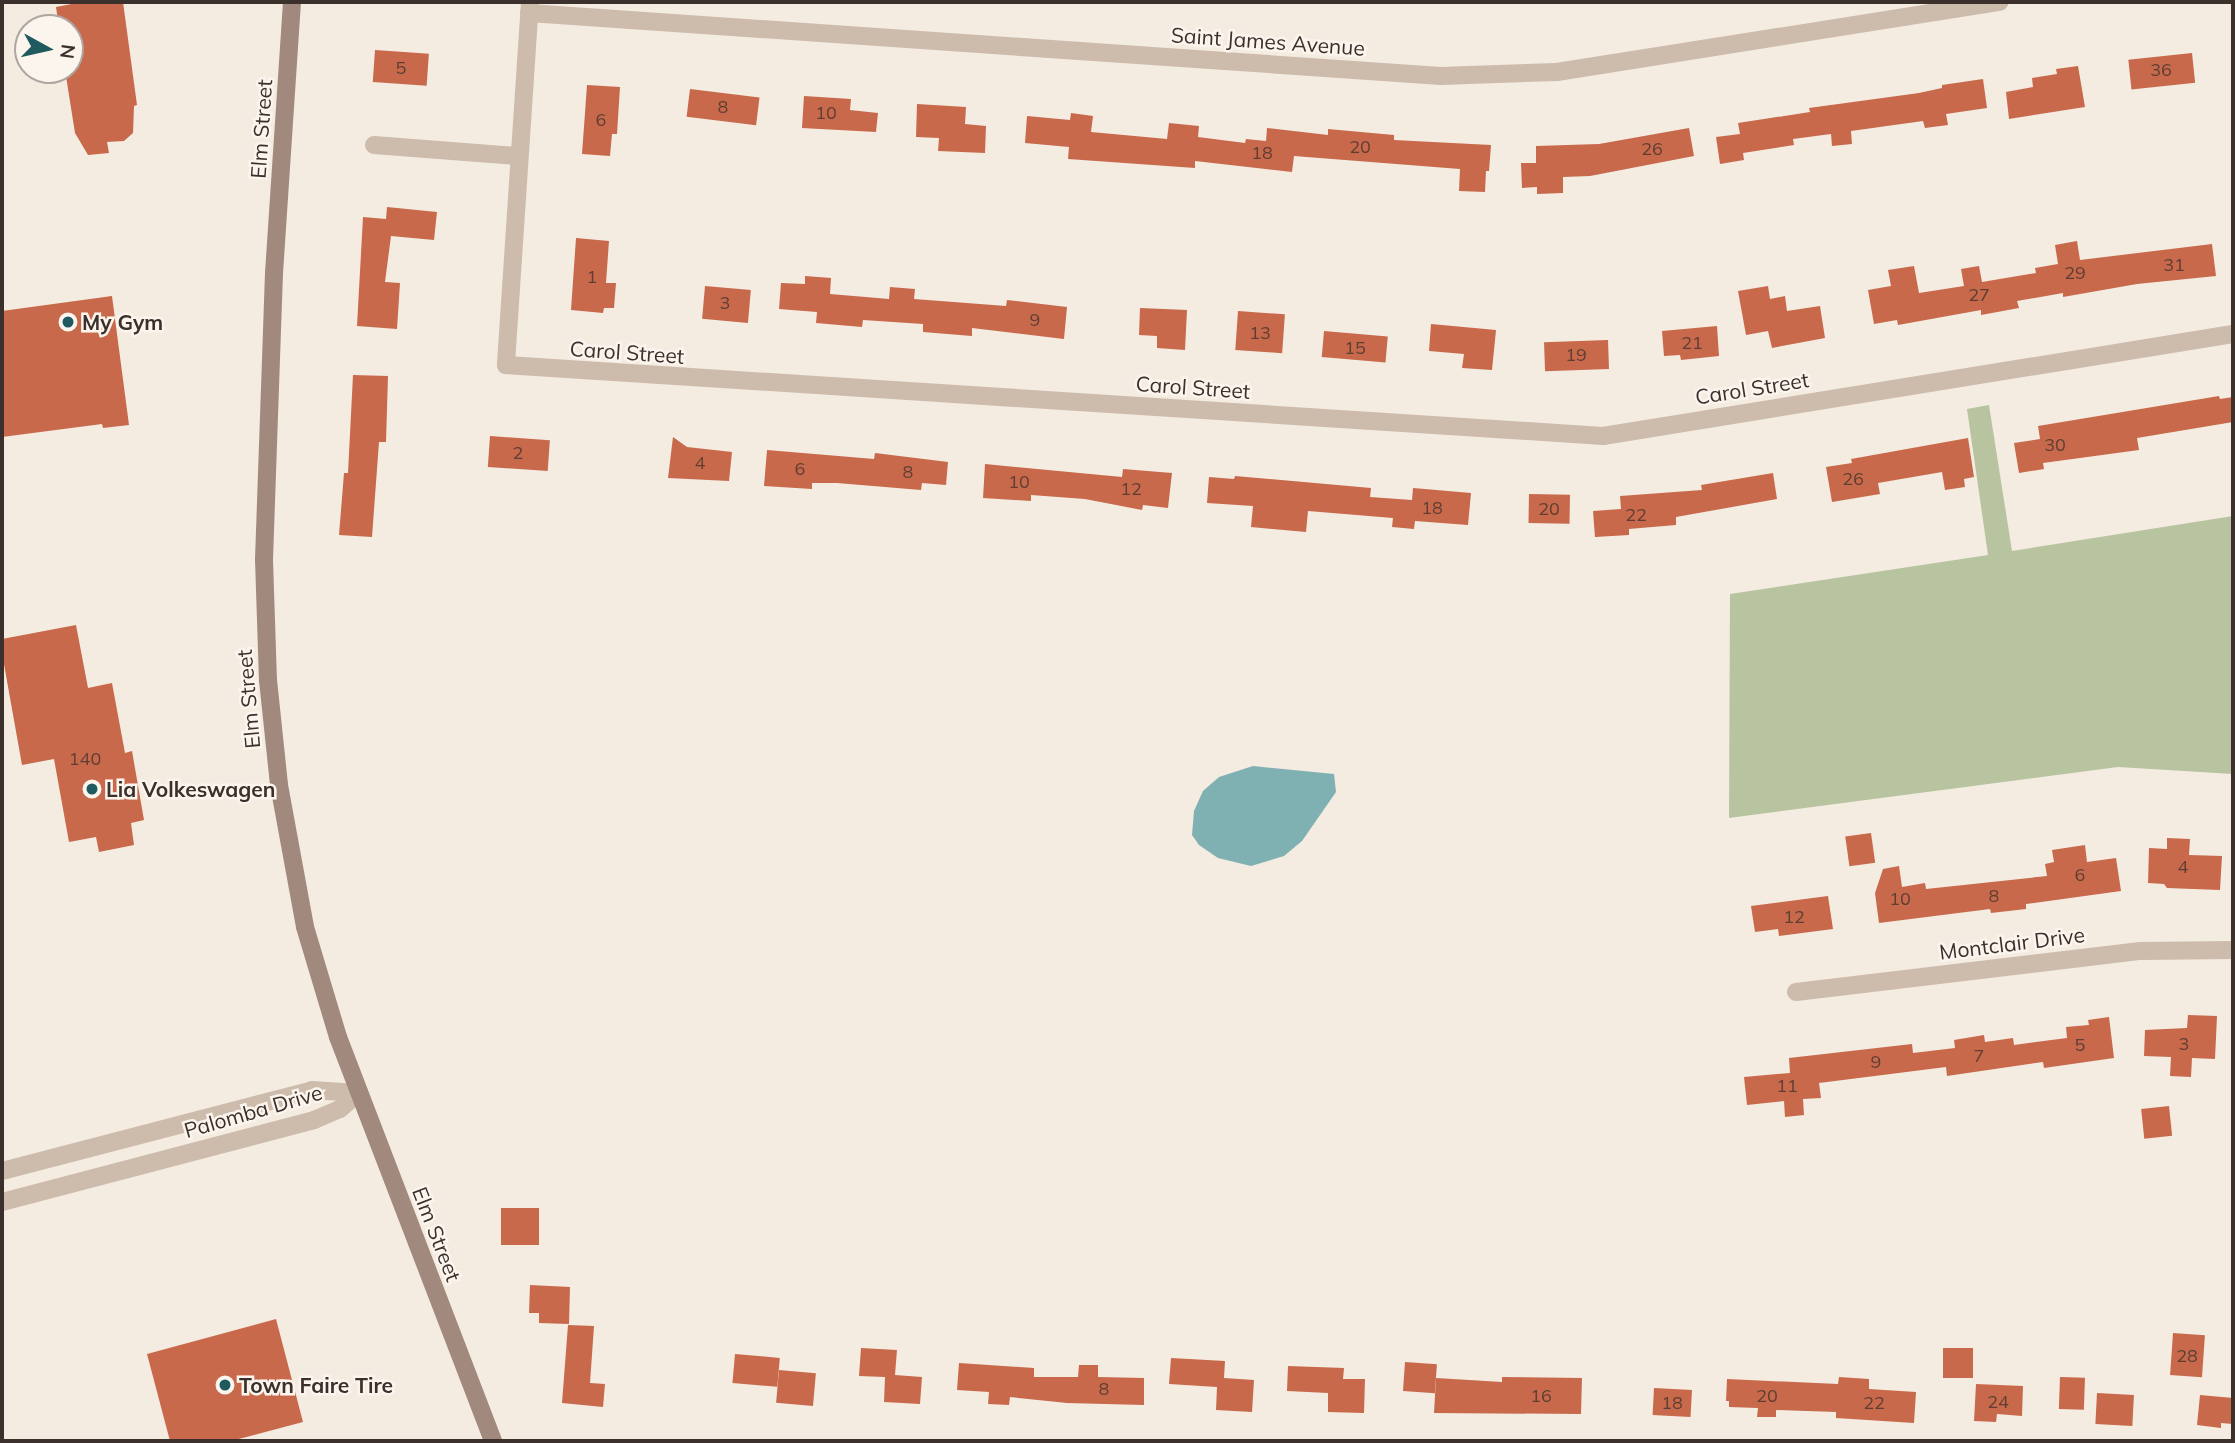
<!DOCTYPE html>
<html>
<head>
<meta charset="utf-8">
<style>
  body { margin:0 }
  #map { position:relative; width:2235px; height:1443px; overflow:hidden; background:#f4ebe1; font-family:Mulish,sans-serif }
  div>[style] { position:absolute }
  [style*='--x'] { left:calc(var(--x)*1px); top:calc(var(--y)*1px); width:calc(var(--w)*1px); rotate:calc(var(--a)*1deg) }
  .green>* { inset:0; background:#b8c4a0 }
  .water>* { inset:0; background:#7fb0b2 }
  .building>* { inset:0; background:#c8694b; transform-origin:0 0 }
  .minor>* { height:18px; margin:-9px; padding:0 9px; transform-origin:9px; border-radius:9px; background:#cdbbac }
  .secondary>* { height:18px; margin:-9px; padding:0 9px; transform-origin:9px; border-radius:9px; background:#a18a7d }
  .dots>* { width:19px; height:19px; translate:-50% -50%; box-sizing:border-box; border:4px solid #fbf5ee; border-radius:50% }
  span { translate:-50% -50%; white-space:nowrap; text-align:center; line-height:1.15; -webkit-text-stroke:5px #fbf5ee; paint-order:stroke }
  .number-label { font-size:18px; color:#5e3e33 }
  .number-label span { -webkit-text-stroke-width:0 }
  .street-label { font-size:21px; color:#3b302b }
  .poi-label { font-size:21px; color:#3b302b; font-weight:700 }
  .left { translate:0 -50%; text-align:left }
  .frame { position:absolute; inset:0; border:4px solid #3b302b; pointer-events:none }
  .north { position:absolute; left:14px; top:14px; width:70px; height:70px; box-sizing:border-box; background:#fbf5ee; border:2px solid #aea6a0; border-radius:50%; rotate:98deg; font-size:19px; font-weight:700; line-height:28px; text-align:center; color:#3b302b }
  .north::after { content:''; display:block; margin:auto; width:24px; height:32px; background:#1f5a5e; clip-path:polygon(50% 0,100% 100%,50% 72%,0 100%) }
</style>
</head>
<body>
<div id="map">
  <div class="green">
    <div style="clip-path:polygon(1989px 405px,2012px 551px,2233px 516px,2233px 774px,2118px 767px,1729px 818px,1730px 594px,1988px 555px,1967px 409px)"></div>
  </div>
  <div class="water">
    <div style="clip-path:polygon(1253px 766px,1334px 774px,1336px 792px,1302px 841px,1284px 856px,1251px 866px,1218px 858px,1199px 845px,1192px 835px,1194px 811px,1203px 791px,1219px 777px)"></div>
  </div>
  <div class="building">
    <div style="clip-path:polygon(82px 2px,123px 2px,137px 105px,134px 106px,133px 133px,124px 141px,107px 142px,109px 153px,88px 155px,75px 133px,65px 70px,70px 70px,70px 28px,59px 28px,56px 7px)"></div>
    <div style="left:375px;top:50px;width:54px;height:32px;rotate:4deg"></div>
    <div style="left:2192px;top:53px;width:30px;height:64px;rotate:84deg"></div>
    <div style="clip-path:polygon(2078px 66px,2085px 107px,2009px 119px,2006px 92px,2033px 87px,2032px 78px,2057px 74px,2056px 69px)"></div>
    <div style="clip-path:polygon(1983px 79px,1987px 108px,1946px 114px,1948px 125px,1925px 128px,1923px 121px,1851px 131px,1852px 144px,1832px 146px,1831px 134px,1793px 139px,1794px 145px,1743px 153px,1744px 160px,1720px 164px,1716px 137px,1740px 134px,1738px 123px,1810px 112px,1809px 108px,1919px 93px,1942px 88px,1942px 85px)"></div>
    <div style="clip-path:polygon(587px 85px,620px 87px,617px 134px,612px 134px,610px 156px,582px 154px)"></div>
    <div style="left:690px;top:89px;width:70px;height:28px;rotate:7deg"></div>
    <div style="clip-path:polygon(804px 96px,851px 99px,850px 110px,878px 113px,876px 132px,802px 128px)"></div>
    <div style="clip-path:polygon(917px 104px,966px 107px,965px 124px,986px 126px,985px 153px,938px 151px,939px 138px,916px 137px)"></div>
    <div style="clip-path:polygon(1071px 113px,1093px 116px,1091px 132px,1167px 139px,1169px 123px,1199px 126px,1198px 137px,1245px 143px,1246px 139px,1266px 141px,1267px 128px,1328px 135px,1328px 129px,1394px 135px,1394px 140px,1491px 145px,1489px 171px,1486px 171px,1485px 192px,1459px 191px,1460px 169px,1294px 156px,1292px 172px,1195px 161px,1195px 168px,1068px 159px,1069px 147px,1025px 143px,1027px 116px,1070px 120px)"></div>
    <div style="clip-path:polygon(1689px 128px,1694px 156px,1590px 176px,1563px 177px,1563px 193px,1537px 194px,1537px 187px,1522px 188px,1521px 163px,1536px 163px,1536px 146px,1599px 144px)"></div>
    <div style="clip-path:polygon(387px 207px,437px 212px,434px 240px,391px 236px,385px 282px,400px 283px,397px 329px,357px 326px,363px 217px,386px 219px)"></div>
    <div style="clip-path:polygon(576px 238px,609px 241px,606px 283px,616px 283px,614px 308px,604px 308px,603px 313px,571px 310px)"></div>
    <div style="clip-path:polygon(2077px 241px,2080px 260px,2212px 244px,2216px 276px,2137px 284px,2063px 297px,2063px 293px,2017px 301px,2019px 308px,1981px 315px,1981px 310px,1898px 325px,1897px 320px,1874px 324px,1868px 290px,1891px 286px,1888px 270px,1914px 266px,1919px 293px,1964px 286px,1961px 269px,1979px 266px,1982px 282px,2036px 273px,2035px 268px,2058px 264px,2055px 245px)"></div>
    <div style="clip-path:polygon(805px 276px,831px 278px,830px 294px,889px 299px,890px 287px,915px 289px,914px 299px,1006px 306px,1007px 300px,1067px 307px,1064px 339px,972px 328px,972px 336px,923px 332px,923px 324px,863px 320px,862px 327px,816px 323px,817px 312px,779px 309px,781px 283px,805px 284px)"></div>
    <div style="left:705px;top:286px;width:46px;height:33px;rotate:5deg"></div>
    <div style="clip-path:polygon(1768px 286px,1770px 299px,1785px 296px,1787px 311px,1820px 306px,1825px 338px,1772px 348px,1768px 331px,1746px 335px,1738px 291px)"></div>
    <div style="clip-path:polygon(112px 296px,129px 425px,103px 428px,102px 424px,2px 437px,2px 311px)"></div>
    <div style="clip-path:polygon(1140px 308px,1187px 310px,1185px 350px,1157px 348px,1157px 336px,1139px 335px)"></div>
    <div style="left:1238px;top:311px;width:47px;height:39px;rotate:4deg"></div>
    <div style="clip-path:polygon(1431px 324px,1496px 330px,1492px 370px,1462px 368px,1464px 354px,1429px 351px)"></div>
    <div style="clip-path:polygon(1717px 326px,1719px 356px,1681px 360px,1680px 355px,1664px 356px,1662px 331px)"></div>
    <div style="left:1324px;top:331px;width:64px;height:26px;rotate:5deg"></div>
    <div style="left:1608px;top:340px;width:29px;height:64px;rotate:88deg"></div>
    <div style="clip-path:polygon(353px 375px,388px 376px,386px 442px,379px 442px,372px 537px,339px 535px,344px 473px,348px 473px)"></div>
    <div style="clip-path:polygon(2219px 396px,2220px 399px,2233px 397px,2233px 422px,2137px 438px,2139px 450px,2043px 463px,2044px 469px,2019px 473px,2014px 443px,2040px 439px,2038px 426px)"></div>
    <div style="left:490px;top:436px;width:60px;height:31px;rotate:4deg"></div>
    <div style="clip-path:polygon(673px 437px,687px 447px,732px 452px,729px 481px,668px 478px)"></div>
    <div style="clip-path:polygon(1968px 438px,1974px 477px,1964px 479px,1965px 487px,1945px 490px,1942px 472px,1878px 483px,1880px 494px,1832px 502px,1826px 467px,1852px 463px,1851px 459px)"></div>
    <div style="clip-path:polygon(767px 450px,874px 459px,875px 453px,948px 462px,946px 485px,922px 483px,921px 490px,837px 483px,812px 483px,812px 489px,764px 486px)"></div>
    <div style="clip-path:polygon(985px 464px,1122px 477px,1123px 469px,1172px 473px,1168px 508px,1143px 505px,1142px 510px,1085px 499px,1031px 495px,1031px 501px,983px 498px)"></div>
    <div style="clip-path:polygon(1773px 473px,1777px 499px,1676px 517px,1676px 525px,1629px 529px,1629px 535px,1595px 537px,1593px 511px,1621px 509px,1620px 496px,1702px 490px,1701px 485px)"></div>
    <div style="clip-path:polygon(1235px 476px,1371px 488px,1370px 497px,1412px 500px,1413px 488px,1471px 493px,1468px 525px,1415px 521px,1414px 529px,1392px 527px,1393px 518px,1308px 511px,1306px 532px,1251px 527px,1253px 506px,1207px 503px,1209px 477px,1234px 479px)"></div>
    <div style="left:1529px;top:494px;width:41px;height:29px;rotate:1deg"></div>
    <div style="clip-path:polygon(76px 625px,88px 688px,112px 683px,125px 753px,132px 751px,144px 820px,131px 823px,134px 845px,99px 852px,96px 837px,69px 842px,54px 759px,22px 765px,2px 653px,2px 639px)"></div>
    <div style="left:1871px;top:833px;width:30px;height:26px;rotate:82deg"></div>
    <div style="clip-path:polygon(2167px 838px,2190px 839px,2189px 855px,2222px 856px,2220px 890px,2167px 888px,2164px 884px,2148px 883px,2149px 848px,2167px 849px)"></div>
    <div style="clip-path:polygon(2085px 845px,2087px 862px,2116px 858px,2121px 891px,2026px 904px,2026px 909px,1991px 913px,1990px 909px,1879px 923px,1875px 893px,1883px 869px,1899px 866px,1902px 887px,1925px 883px,1926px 889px,2047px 876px,2045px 864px,2054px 862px,2052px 850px)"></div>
    <div style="clip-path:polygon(1828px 896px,1833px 929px,1779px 936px,1778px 929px,1755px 932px,1751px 906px)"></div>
    <div style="clip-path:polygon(2188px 1015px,2217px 1016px,2215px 1059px,2192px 1058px,2191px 1077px,2170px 1076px,2171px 1057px,2144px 1056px,2145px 1030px,2187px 1028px)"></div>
    <div style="clip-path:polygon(2109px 1017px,2114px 1058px,2044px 1068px,2043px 1062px,1947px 1076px,1946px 1067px,1819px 1083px,1821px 1098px,1803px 1099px,1804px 1115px,1785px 1117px,1784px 1101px,1747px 1105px,1744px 1077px,1790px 1073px,1789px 1058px,1912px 1044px,1913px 1053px,1955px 1048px,1954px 1040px,1984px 1035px,1985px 1042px,2013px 1038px,2014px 1045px,2067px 1038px,2066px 1027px,2089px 1025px,2088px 1020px)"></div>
    <div style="left:2169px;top:1106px;width:30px;height:28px;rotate:84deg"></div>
    <div style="left:501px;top:1208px;width:38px;height:37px"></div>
    <div style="clip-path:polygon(530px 1285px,570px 1287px,569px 1324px,539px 1323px,539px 1313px,529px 1313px)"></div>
    <div style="clip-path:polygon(276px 1319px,303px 1422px,231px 1441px,170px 1441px,147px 1354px)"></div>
    <div style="clip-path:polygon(568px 1325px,594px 1326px,590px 1383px,605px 1384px,603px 1407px,562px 1403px)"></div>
    <div style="left:2173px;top:1333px;width:32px;height:42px;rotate:4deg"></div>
    <div style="clip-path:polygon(861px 1348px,897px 1350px,895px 1375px,922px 1377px,920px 1404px,884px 1402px,885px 1377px,859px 1376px)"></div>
    <div style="left:1943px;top:1348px;width:30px;height:30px"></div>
    <div style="left:735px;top:1354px;width:45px;height:29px;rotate:5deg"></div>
    <div style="clip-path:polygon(1171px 1358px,1225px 1361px,1224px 1378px,1254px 1380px,1252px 1412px,1216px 1410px,1217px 1387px,1169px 1384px)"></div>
    <div style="left:1405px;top:1362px;width:32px;height:29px;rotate:4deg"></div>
    <div style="clip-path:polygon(959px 1363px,1034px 1368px,1034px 1377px,1078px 1377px,1079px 1365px,1098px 1365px,1098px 1377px,1144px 1378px,1144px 1405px,1067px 1403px,1010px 1397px,1009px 1405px,988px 1404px,989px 1392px,957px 1390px)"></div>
    <div style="clip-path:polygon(1288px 1366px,1344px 1368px,1343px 1379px,1365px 1379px,1364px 1413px,1328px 1412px,1328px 1393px,1287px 1391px)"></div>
    <div style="left:779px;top:1370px;width:37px;height:33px;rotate:5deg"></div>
    <div style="clip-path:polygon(1502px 1377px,1582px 1378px,1581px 1414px,1434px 1413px,1436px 1378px,1502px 1382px)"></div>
    <div style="clip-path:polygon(1839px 1377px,1869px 1379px,1869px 1389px,1916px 1392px,1914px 1423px,1836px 1418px,1836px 1412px,1776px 1410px,1776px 1417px,1757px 1417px,1758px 1408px,1729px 1407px,1729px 1401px,1726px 1401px,1727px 1379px,1838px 1384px)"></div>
    <div style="left:2060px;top:1377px;width:25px;height:32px;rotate:2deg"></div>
    <div style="clip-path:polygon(1976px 1384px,2023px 1386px,2022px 1416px,1997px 1414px,1996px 1422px,1974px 1421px)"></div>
    <div style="left:1654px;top:1388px;width:38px;height:27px;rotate:3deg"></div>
    <div style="left:2097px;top:1393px;width:37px;height:31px;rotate:3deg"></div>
    <div style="clip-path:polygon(2200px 1395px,2233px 1398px,2233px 1424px,2221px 1423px,2221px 1428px,2197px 1425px)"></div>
  </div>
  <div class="minor">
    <div style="--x:530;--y:2;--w:364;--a:93.8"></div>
    <div style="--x:506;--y:365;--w:1099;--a:3.7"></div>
    <div style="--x:1603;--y:436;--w:638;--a:-9.2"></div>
    <div style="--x:529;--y:13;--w:914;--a:3.95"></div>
    <div style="--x:1441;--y:76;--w:116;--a:-2"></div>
    <div style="--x:1557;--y:72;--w:448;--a:-9"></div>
    <div style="--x:374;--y:145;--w:144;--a:4.4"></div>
    <div style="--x:1796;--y:992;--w:347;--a:-6.8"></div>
    <div style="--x:2141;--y:951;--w:92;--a:-0.6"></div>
    <div style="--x:2;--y:1171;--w:320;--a:-14.6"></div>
    <div style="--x:312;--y:1090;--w:46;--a:3.7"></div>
    <div style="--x:2;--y:1202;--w:323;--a:-14.7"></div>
    <div style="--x:314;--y:1120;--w:28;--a:-23"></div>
    <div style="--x:340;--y:1109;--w:24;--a:-42"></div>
  </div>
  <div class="secondary">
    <div style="--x:292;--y:2;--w:272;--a:93.8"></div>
    <div style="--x:274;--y:273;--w:287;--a:92"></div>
    <div style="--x:264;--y:560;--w:120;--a:88.1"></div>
    <div style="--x:268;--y:680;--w:106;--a:84"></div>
    <div style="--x:279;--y:785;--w:144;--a:79.6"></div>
    <div style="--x:305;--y:927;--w:115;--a:73.3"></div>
    <div style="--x:338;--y:1037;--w:433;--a:69"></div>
  </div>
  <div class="dots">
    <div style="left:68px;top:322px;background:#1f5a5e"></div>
    <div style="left:92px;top:789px;background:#1f5a5e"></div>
    <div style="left:225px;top:1385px;background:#1f5a5e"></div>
  </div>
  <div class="number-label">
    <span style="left:401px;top:68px">5</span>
    <span style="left:2161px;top:70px">36</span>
    <span style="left:723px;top:107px">8</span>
    <span style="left:826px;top:113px">10</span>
    <span style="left:601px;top:120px">6</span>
    <span style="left:1360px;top:147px">20</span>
    <span style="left:1652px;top:149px">26</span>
    <span style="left:1262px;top:153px">18</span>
    <span style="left:2174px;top:265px">31</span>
    <span style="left:2075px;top:273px">29</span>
    <span style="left:592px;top:277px">1</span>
    <span style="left:1979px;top:295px">27</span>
    <span style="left:725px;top:303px">3</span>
    <span style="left:1035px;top:320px">9</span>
    <span style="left:1260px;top:333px">13</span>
    <span style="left:1692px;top:343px">21</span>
    <span style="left:1355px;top:348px">15</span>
    <span style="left:1576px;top:355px">19</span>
    <span style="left:2055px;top:445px">30</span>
    <span style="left:518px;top:453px">2</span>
    <span style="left:700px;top:463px">4</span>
    <span style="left:800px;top:469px">6</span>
    <span style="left:908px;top:472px">8</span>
    <span style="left:1853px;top:479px">26</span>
    <span style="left:1019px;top:482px">10</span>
    <span style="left:1131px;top:489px">12</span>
    <span style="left:1432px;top:508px">18</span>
    <span style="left:1549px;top:509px">20</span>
    <span style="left:1636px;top:515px">22</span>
    <span style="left:85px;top:759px">140</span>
    <span style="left:2183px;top:867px">4</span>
    <span style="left:2080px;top:875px">6</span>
    <span style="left:1994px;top:896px">8</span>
    <span style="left:1900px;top:899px">10</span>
    <span style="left:1794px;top:917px">12</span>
    <span style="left:2184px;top:1044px">3</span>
    <span style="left:2080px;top:1045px">5</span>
    <span style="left:1979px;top:1056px">7</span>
    <span style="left:1876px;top:1062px">9</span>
    <span style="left:1787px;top:1086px">11</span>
    <span style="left:2187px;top:1356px">28</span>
    <span style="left:1104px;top:1389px">8</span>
    <span style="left:1541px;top:1396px">16</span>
    <span style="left:1767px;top:1396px">20</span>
    <span style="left:1998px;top:1402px">24</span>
    <span style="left:1672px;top:1403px">18</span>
    <span style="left:1874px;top:1403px">22</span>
  </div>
  <div class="street-label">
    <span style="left:1268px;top:41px;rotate:4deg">Saint James Avenue</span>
    <span style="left:261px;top:129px;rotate:-86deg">Elm Street</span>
    <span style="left:627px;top:352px;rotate:4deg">Carol Street</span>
    <span style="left:1193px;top:387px;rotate:4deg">Carol Street</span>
    <span style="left:1752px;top:388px;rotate:-9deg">Carol Street</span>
    <span style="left:248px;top:699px;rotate:-95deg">Elm Street</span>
    <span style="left:2012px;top:943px;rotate:-7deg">Montclair Drive</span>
    <span style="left:253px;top:1111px;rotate:-16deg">Palomba Drive</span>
    <span style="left:437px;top:1234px;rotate:69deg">Elm Street</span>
  </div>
  <div class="poi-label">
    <span class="left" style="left:82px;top:322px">My Gym</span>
    <span class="left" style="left:106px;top:789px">Lia Volkeswagen</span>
    <span class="left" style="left:239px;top:1385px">Town Faire Tire</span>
  </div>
  <div class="frame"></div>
  <div class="north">N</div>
</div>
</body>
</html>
